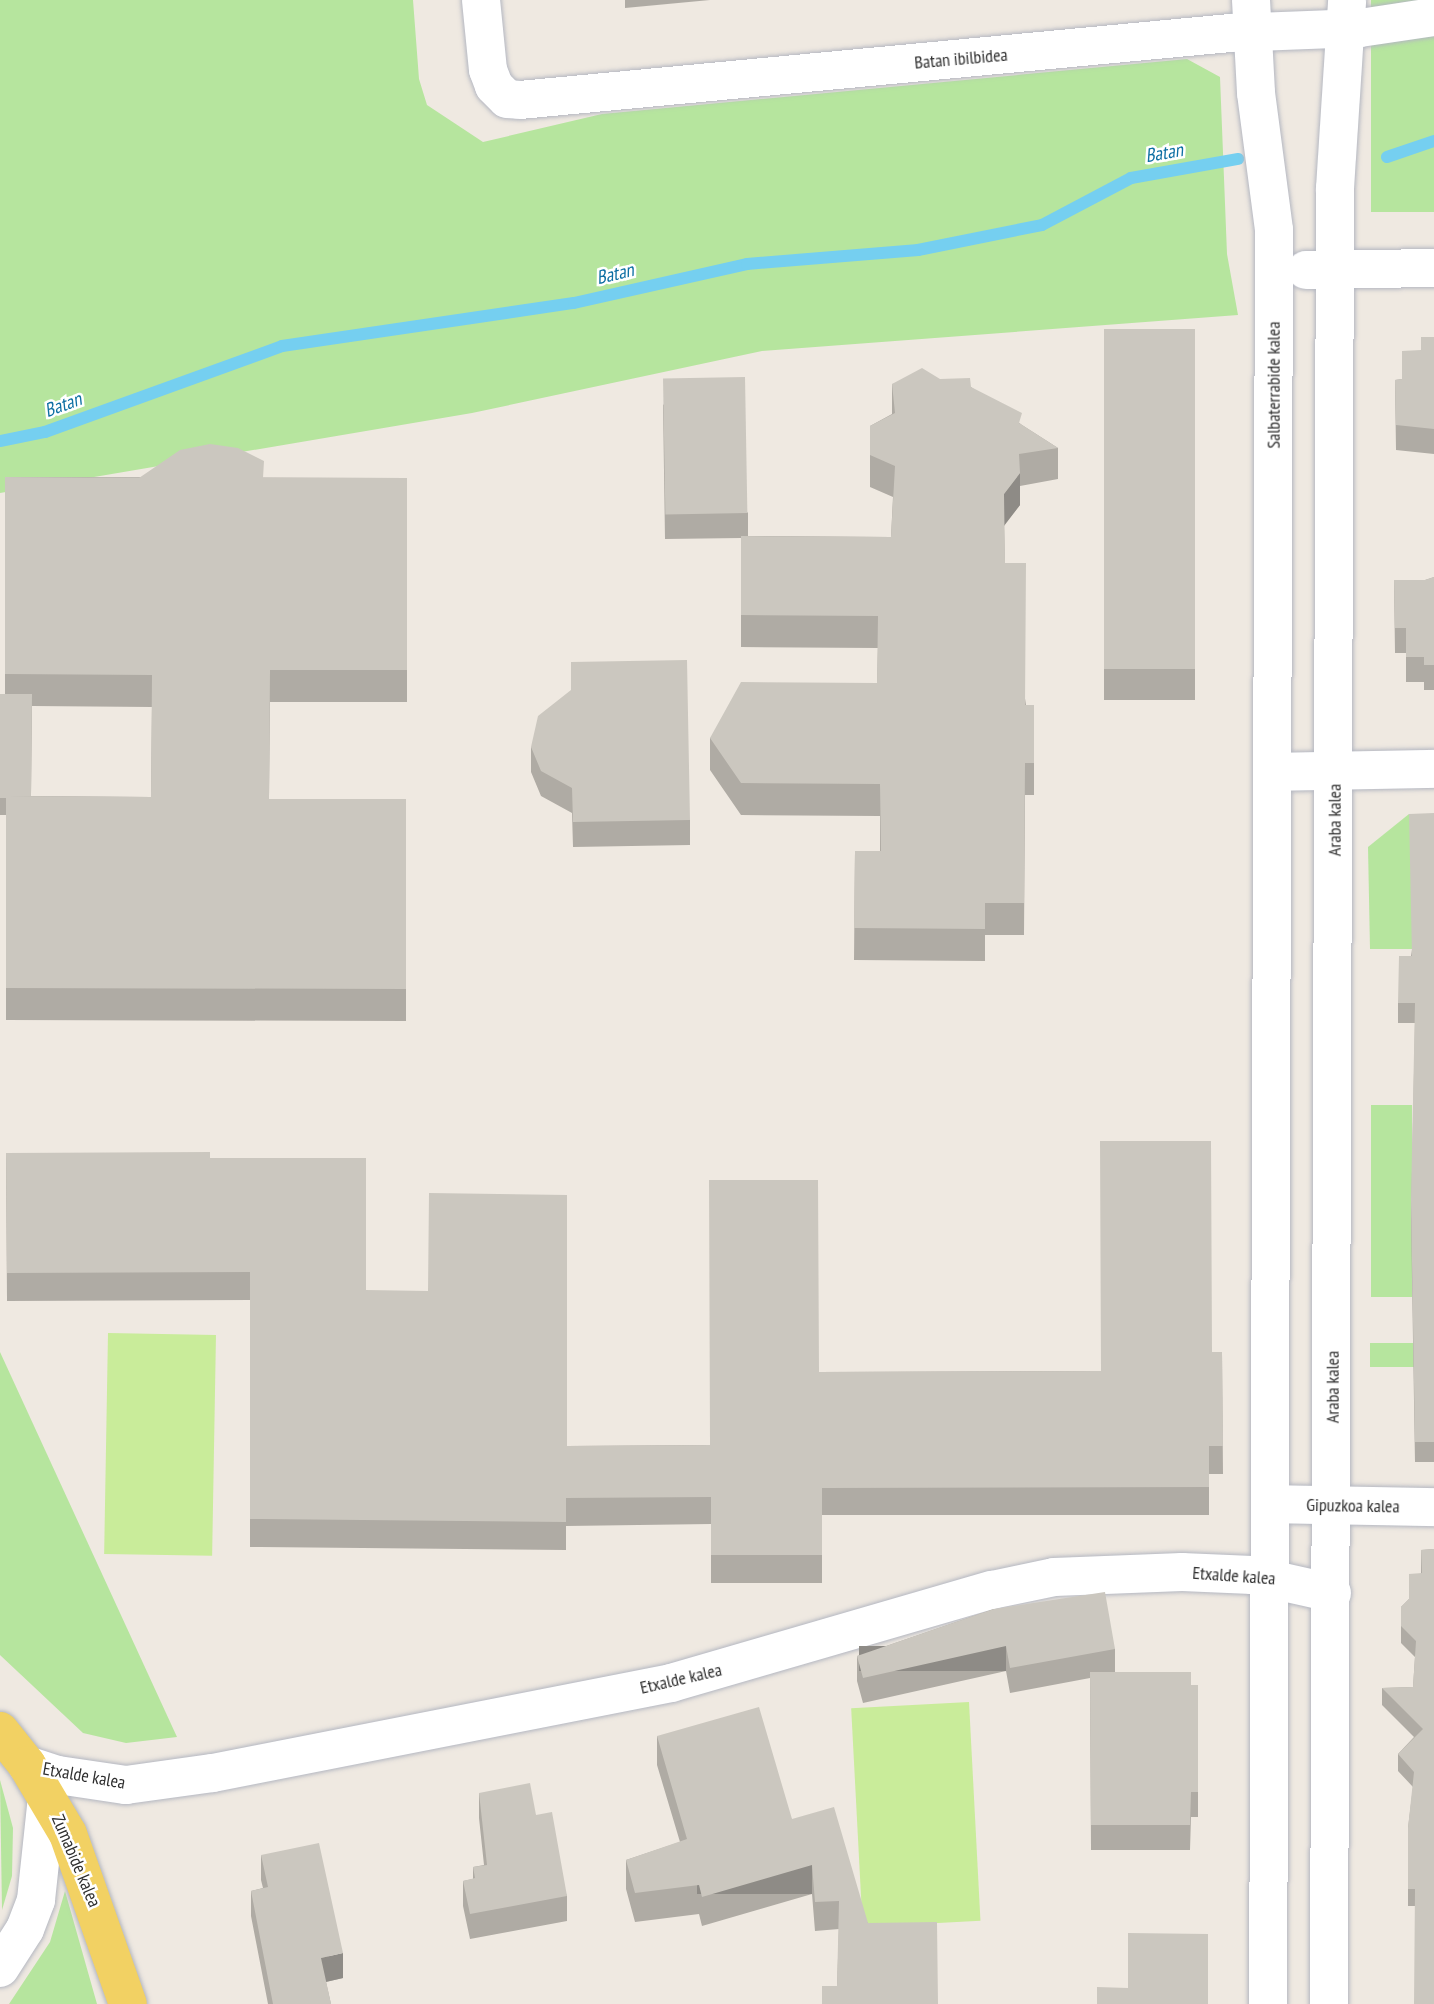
<!DOCTYPE html>
<html>
<head>
<meta charset="utf-8">
<style>
  body { margin:0 }
  #map { position:relative; width:1434px; height:2004px; overflow:hidden; background:#efe9e1; font-family:"PT Sans Narrow",sans-serif }
  div>[style] { position:absolute }
  [style*='--x'] { left:calc(var(--x)*1px); top:calc(var(--y)*1px); width:calc(var(--w)*1px); rotate:calc(var(--a)*1deg) }
  .green>* { inset:0; background:#b6e59e; transform-origin:0 0 }
  .pitch>* { inset:0; background:#c9ec9a; transform-origin:0 0 }
  .stream>* { height:12px; margin:-6px; padding:0 6px; transform-origin:6px; border-radius:6px; background:#75cff0 }
  .roads { filter:drop-shadow(0 0 2px #b4b7c1) drop-shadow(0 0 2px #b4b7c1) }
  .minor>* { height:38px; margin:-19px; padding:0 19px; transform-origin:19px; border-radius:19px; background:#fff }
  .major>* { height:38px; margin:-19px; padding:0 19px; transform-origin:19px; border-radius:19px; background:#f2d163 }
  .wall>* { inset:0; background:#afaba4; transform-origin:0 0 }
  .shaded-wall>* { inset:0; background:#8e8b86; transform-origin:0 0 }
  .building>* { inset:0; background:#cbc7bf; transform-origin:0 0 }
  span { translate:-50% -50%; white-space:nowrap; text-align:center; line-height:1.15; -webkit-text-stroke:5px #fff; paint-order:stroke }
  .street-label { font-size:18px; color:#2e2e2e }
  .water-label { font-size:19px; color:#0d6fa3; font-style:italic }
</style>
</head>
<body>
<div id="map">
  <div class="green">
    <div style="clip-path:polygon(0 0,413px 0,419px 79px,427px 105px,483px 142px,602px 114px,1187px 59px,1220px 77px,1227px 254px,1238px 315px,762px 351px,472px 413px,0 493px)"></div>
    <div style="left:1371px;top:0;width:63px;height:212px"></div>
    <div style="clip-path:polygon(1409px 814px,1434px 815px,1434px 949px,1370px 949px,1368px 847px)"></div>
    <div style="left:1412px;top:1105px;width:192px;height:41px;rotate:90deg"></div>
    <div style="left:1370px;top:1343px;width:64px;height:24px"></div>
    <div style="clip-path:polygon(0 1352px,177px 1737px,126px 1743px,83px 1733px,0 1655px)"></div>
    <div style="clip-path:polygon(0 1780px,13px 1828px,12px 1876px,2px 1910px)"></div>
    <div style="clip-path:polygon(65px 1891px,97px 2004px,9px 2004px,50px 1942px)"></div>
  </div>
  <div class="pitch">
    <div style="left:108px;top:1333px;width:108px;height:221px;rotate:1deg"></div>
    <div style="left:969px;top:1702px;width:219px;height:118px;rotate:87deg"></div>
  </div>
  <div class="stream">
    <div style="--x:1387;--y:157;--w:50;--a:-18.8"></div>
    <div style="--x:0;--y:441;--w:46;--a:-11.3"></div>
    <div style="--x:45;--y:432;--w:252;--a:-19.9"></div>
    <div style="--x:282;--y:346;--w:295;--a:-8.4"></div>
    <div style="--x:574;--y:303;--w:177;--a:-12.7"></div>
    <div style="--x:747;--y:264;--w:172;--a:-4.7"></div>
    <div style="--x:918;--y:250;--w:126;--a:-11.4"></div>
    <div style="--x:1042;--y:225;--w:101;--a:-27.8"></div>
    <div style="--x:1131;--y:178;--w:109;--a:-10.1"></div>
  </div>
  <div class="roads">
    <div class="minor">
      <div style="--x:481;--y:0;--w:70;--a:84.3"></div>
      <div style="--x:488;--y:70;--w:17;--a:69"></div>
      <div style="--x:494;--y:86;--w:18;--a:45"></div>
      <div style="--x:507;--y:99;--w:13;--a:4"></div>
      <div style="--x:520;--y:100;--w:713;--a:-5.39"></div>
      <div style="--x:1230;--y:33;--w:130;--a:-2.2"></div>
      <div style="--x:1360;--y:28;--w:75;--a:-8.5"></div>
      <div style="--x:1251;--y:0;--w:93;--a:86.9"></div>
      <div style="--x:1256;--y:93;--w:138;--a:82.5"></div>
      <div style="--x:1274;--y:230;--w:1774;--a:90.19"></div>
      <div style="--x:1306;--y:270;--w:128;--a:-0.9"></div>
      <div style="--x:1274;--y:772;--w:160;--a:-1.1"></div>
      <div style="--x:1271;--y:1504;--w:163;--a:1.1"></div>
      <div style="--x:27;--y:1765;--w:33;--a:18"></div>
      <div style="--x:58;--y:1775;--w:69;--a:8.4"></div>
      <div style="--x:126;--y:1785;--w:88;--a:-7.9"></div>
      <div style="--x:213;--y:1773;--w:467;--a:-11.1"></div>
      <div style="--x:671;--y:1683;--w:334;--a:-16.2"></div>
      <div style="--x:992;--y:1590;--w:63;--a:-11.8"></div>
      <div style="--x:1054;--y:1577;--w:128;--a:-2.2"></div>
      <div style="--x:1182;--y:1572;--w:70;--a:2.5"></div>
      <div style="--x:1252;--y:1575;--w:82;--a:12.7"></div>
      <div style="--x:0;--y:1968;--w:46;--a:-57.3"></div>
      <div style="--x:25;--y:1929;--w:31;--a:-69"></div>
      <div style="--x:36;--y:1900;--w:104;--a:-83.9"></div>
      <div style="--x:1329;--y:2004;--w:1816;--a:-89.81"></div>
      <div style="--x:1335;--y:188;--w:188;--a:-86.3"></div>
    </div>
    <div class="major">
      <div style="--x:0;--y:1731;--w:43;--a:51.5"></div>
      <div style="--x:27;--y:1765;--w:80;--a:59.3"></div>
      <div style="--x:68;--y:1834;--w:180;--a:70.6"></div>
    </div>
  </div>
  <div class="wall">
    <div style="clip-path:polygon(625px 0,710px 0,625px 8px)"></div>
    <div style="left:1104px;top:329px;width:91px;height:371px"></div>
    <div style="clip-path:polygon(1434px 337px,1434px 454px,1396px 450px,1395px 380px,1402px 379px,1421px 350px)"></div>
    <div style="clip-path:polygon(940px 379px,971px 387px,1022px 425px,1058px 448px,1058px 479px,1020px 486px,1020px 505px,1004px 525px,1005px 563px,1026px 705px,1034px 705px,1034px 795px,1025px 795px,1024px 935px,985px 935px,985px 961px,854px 960px,855px 851px,880px 851px,880px 816px,741px 815px,710px 770px,710px 738px,877px 683px,878px 648px,741px 647px,741px 538px,665px 539px,663px 404px,748px 513px,748px 536px,891px 537px,893px 497px,870px 487px,870px 426px,892px 414px,892px 384px)"></div>
    <div style="clip-path:polygon(evenodd,5px 477px,407px 478px,407px 702px,270px 702px,269px 799px,406px 799px,406px 1021px,6px 1020px,6px 815px,0 815px,0 694px,5px 694px,5px 477px,32px 706px,152px 707px,151px 797px,31px 796px,32px 706px)"></div>
    <div style="clip-path:polygon(1434px 577px,1434px 690px,1424px 690px,1424px 682px,1406px 682px,1406px 653px,1395px 653px,1394px 580px,1425px 580px)"></div>
    <div style="clip-path:polygon(531px 747px,690px 820px,690px 845px,573px 847px,572px 813px,541px 796px,531px 772px)"></div>
    <div style="clip-path:polygon(1434px 813px,1434px 1462px,1415px 1462px,1411px 1219px,1415px 1023px,1398px 1023px,1398px 1003px,1411px 956px)"></div>
    <div style="clip-path:polygon(6px 1153px,210px 1158px,366px 1290px,567px 1446px,710px 1445px,819px 1372px,1101px 1371px,1212px 1352px,1222px 1352px,1223px 1474px,1209px 1474px,1209px 1515px,822px 1515px,822px 1583px,711px 1583px,711px 1524px,566px 1526px,566px 1550px,250px 1547px,250px 1300px,7px 1301px)"></div>
    <div style="clip-path:polygon(1434px 1549px,1415px 1906px,1408px 1906px,1408px 1828px,1413px 1787px,1398px 1771px,1398px 1754px,1414px 1737px,1382px 1705px,1382px 1688px,1413px 1687px,1415px 1657px,1401px 1643px,1401px 1607px,1409px 1599px,1421px 1573px,1421px 1550px)"></div>
    <div style="clip-path:polygon(994px 1609px,1115px 1649px,1115px 1672px,1191px 1685px,1198px 1685px,1198px 1817px,1191px 1817px,1190px 1850px,1091px 1850px,1090px 1678px,1010px 1693px,1006px 1671px,863px 1703px,857px 1681px,857px 1656px)"></div>
    <div style="clip-path:polygon(657px 1736px,792px 1819px,868px 1923px,837px 1986px,839px 1929px,815px 1931px,812px 1894px,702px 1926px,699px 1914px,635px 1922px,626px 1889px,626px 1860px,680px 1842px,657px 1765px)"></div>
    <div style="clip-path:polygon(479px 1793px,536px 1815px,567px 1896px,567px 1921px,470px 1939px,463px 1906px,463px 1881px,473px 1879px,473px 1867px,484px 1865px,479px 1818px)"></div>
    <div style="clip-path:polygon(261px 1855px,343px 1978px,326px 1982px,331px 2004px,268px 2004px,251px 1916px,251px 1891px,263px 1888px,261px 1880px)"></div>
  </div>
  <div class="shaded-wall">
    <div style="clip-path:polygon(1020px 473px,1020px 505px,1004px 526px,1004px 494px)"></div>
    <div style="left:1006px;top:1646px;width:25px;height:147px;rotate:90deg"></div>
    <div style="left:812px;top:1865px;width:29px;height:115px;rotate:90deg"></div>
    <div style="clip-path:polygon(343px 1953px,343px 1978px,321px 1983px,321px 1958px)"></div>
  </div>
  <div class="building">
    <div style="left:1104px;top:329px;width:91px;height:340px"></div>
    <div style="clip-path:polygon(1421px 337px,1434px 337px,1434px 429px,1396px 425px,1395px 380px,1402px 379px,1402px 351px,1421px 350px)"></div>
    <div style="clip-path:polygon(922px 368px,940px 379px,970px 378px,971px 387px,1022px 413px,1019px 423px,1058px 448px,1019px 454px,1020px 473px,1004px 494px,1005px 563px,1026px 563px,1025px 705px,1034px 705px,1034px 763px,1025px 763px,1024px 903px,985px 903px,985px 929px,854px 928px,855px 851px,881px 851px,880px 784px,741px 783px,710px 738px,741px 682px,877px 683px,878px 616px,741px 615px,741px 536px,891px 537px,895px 466px,870px 455px,870px 426px,895px 413px,892px 384px)"></div>
    <div style="left:745px;top:377px;width:136px;height:82px;rotate:89deg"></div>
    <div style="clip-path:polygon(210px 444px,238px 448px,264px 461px,263px 478px,407px 478px,407px 670px,270px 670px,269px 799px,406px 799px,406px 989px,6px 988px,6px 796px,151px 797px,152px 675px,5px 674px,5px 477px,139px 478px,180px 450px)"></div>
    <div style="clip-path:polygon(1434px 577px,1434px 665px,1424px 665px,1424px 657px,1406px 657px,1406px 628px,1395px 628px,1394px 580px,1425px 580px)"></div>
    <div style="clip-path:polygon(687px 660px,690px 820px,573px 822px,572px 788px,541px 771px,531px 747px,538px 716px,571px 690px,571px 662px)"></div>
    <div style="clip-path:polygon(0 694px,32px 694px,31px 796px,6px 796px,6px 798px,0 798px)"></div>
    <div style="clip-path:polygon(1434px 813px,1434px 1442px,1415px 1442px,1411px 1199px,1415px 1003px,1398px 1003px,1399px 956px,1412px 956px,1409px 814px)"></div>
    <div style="clip-path:polygon(1100px 1141px,1211px 1141px,1212px 1352px,1222px 1352px,1223px 1446px,1209px 1446px,1209px 1487px,822px 1488px,822px 1555px,711px 1555px,711px 1497px,566px 1498px,566px 1522px,250px 1519px,250px 1272px,7px 1273px,6px 1153px,210px 1152px,210px 1158px,366px 1158px,366px 1290px,428px 1291px,429px 1193px,567px 1195px,567px 1446px,710px 1445px,709px 1180px,818px 1180px,819px 1372px,1101px 1371px)"></div>
    <div style="clip-path:polygon(1434px 1549px,1434px 2004px,1414px 2004px,1415px 1889px,1408px 1889px,1408px 1828px,1414px 1772px,1398px 1754px,1423px 1729px,1382px 1688px,1413px 1687px,1416px 1641px,1401px 1626px,1401px 1607px,1409px 1599px,1409px 1574px,1422px 1573px,1421px 1550px)"></div>
    <div style="clip-path:polygon(1105px 1592px,1115px 1649px,1010px 1668px,1006px 1646px,863px 1678px,857px 1656px,994px 1609px)"></div>
    <div style="clip-path:polygon(1090px 1672px,1191px 1672px,1191px 1685px,1198px 1685px,1198px 1792px,1191px 1792px,1190px 1825px,1091px 1825px)"></div>
    <div style="clip-path:polygon(759px 1707px,792px 1819px,834px 1807px,868px 1923px,937px 1922px,938px 2004px,822px 2004px,822px 1986px,837px 1986px,839px 1901px,815px 1902px,812px 1865px,702px 1897px,699px 1885px,635px 1893px,626px 1860px,687px 1839px,657px 1736px)"></div>
    <div style="clip-path:polygon(530px 1783px,536px 1815px,552px 1812px,567px 1896px,470px 1914px,463px 1881px,475px 1878px,473px 1867px,487px 1865px,479px 1793px)"></div>
    <div style="clip-path:polygon(319px 1843px,343px 1953px,321px 1958px,331px 2004px,273px 2004px,251px 1891px,268px 1887px,261px 1855px)"></div>
    <div style="clip-path:polygon(1128px 1933px,1208px 1934px,1208px 2004px,1097px 2004px,1097px 1987px,1128px 1988px)"></div>
  </div>
  <div class="street-label">
    <span style="left:961px;top:59px;rotate:-5deg">Batan ibilbidea</span>
    <span style="left:1274px;top:385px;rotate:-90deg">Salbaterrabide kalea</span>
    <span style="left:1335px;top:820px;rotate:-90deg">Araba kalea</span>
    <span style="left:1333px;top:1387px;rotate:-90deg">Araba kalea</span>
    <span style="left:1353px;top:1506px;rotate:1deg">Gipuzkoa kalea</span>
    <span style="left:1234px;top:1576px;rotate:4deg">Etxalde kalea</span>
    <span style="left:681px;top:1679px;rotate:-13deg">Etxalde kalea</span>
    <span style="left:84px;top:1776px;rotate:10deg">Etxalde kalea</span>
    <span style="left:76px;top:1861px;rotate:67deg">Zumabide kalea</span>
  </div>
  <div class="water-label">
    <span style="left:1164px;top:153px;rotate:-10deg">Batan</span>
    <span style="left:615px;top:274px;rotate:-13deg">Batan</span>
    <span style="left:63px;top:405px;rotate:-20deg">Batan</span>
  </div>
</div>
</body>
</html>
